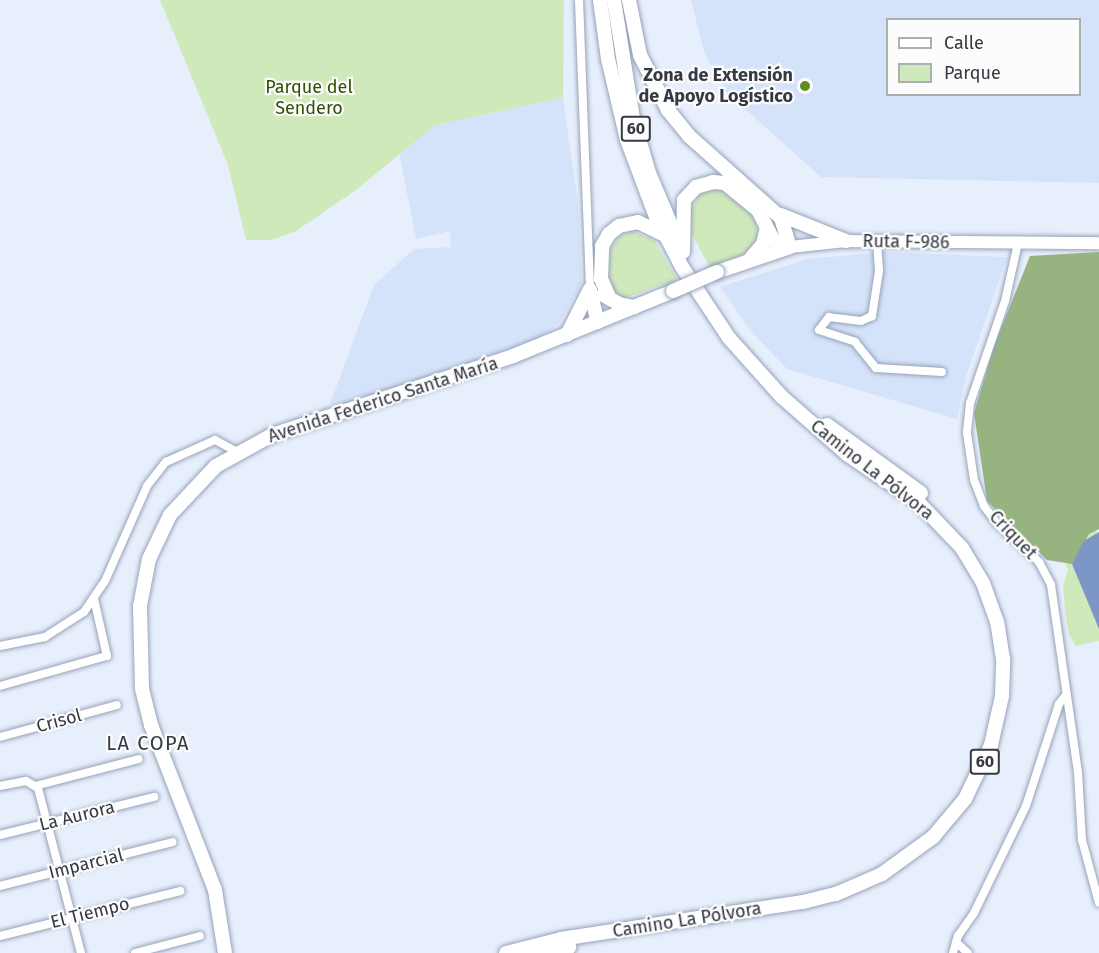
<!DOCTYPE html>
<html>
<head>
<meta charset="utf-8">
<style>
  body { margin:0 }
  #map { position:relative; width:1099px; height:953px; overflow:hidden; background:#e7effd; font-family:"Fira Sans",sans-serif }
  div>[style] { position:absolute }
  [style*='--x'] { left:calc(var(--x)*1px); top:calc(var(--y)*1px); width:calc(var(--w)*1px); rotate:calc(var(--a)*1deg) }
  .built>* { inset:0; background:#d5e3fa }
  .green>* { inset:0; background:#d0e9bb }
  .forest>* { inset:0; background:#97b480 }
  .water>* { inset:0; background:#7b96c7 }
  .roads { filter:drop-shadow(0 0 2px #96a3b8) drop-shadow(0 0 2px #96a3b8) }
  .minor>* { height:8px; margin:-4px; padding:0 4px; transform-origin:4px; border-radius:4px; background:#fff }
  .secondary>* { height:12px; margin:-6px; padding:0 6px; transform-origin:6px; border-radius:6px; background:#fff }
  .primary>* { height:14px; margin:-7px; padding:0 7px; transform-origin:7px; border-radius:7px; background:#fff }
  .trunk>* { height:14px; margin:-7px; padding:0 7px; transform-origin:7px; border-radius:7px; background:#fff }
  .bridges { filter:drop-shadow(0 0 2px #96a3b8) drop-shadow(0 0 2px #96a3b8) }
  .primary-bridge>* { height:14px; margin:-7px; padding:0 7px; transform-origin:7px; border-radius:7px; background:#fff }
  .dots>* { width:16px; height:16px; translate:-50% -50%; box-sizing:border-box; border:3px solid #fcfcfc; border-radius:50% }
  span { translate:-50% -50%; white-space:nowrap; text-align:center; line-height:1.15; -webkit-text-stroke:4.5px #fcfcfc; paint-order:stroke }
  .shield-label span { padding:2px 4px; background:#fcfcfc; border:2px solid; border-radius:4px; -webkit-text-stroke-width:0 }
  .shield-label { font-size:16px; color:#343942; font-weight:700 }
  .poi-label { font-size:18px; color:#343942; font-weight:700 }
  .right { translate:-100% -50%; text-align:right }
  .park-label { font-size:18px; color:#2f5000 }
  .street-label { font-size:18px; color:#343942 }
  .neighbourhood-label { font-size:20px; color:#343942; letter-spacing:1.5px }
  .legend { position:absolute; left:886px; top:18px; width:195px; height:78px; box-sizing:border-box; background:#fcfcfc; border:2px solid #acaeb2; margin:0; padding:8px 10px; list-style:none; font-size:18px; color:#343942 }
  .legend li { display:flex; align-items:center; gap:12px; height:30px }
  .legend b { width:30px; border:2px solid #acaeb2 }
</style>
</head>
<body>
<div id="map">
  <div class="built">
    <div style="clip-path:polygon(evenodd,691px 0,1099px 0,1099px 183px,821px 177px,726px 92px,704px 52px,691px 0,888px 20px,1080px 20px,1080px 94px,888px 94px,888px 20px)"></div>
    <div style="clip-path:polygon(563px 98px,578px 204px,582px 283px,559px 324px,535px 341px,490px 355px,466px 367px,341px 405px,330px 404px,374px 285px,414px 249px,451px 247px,450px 231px,416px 239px,399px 152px,435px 125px)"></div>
    <div style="clip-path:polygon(883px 252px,1007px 257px,966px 377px,957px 419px,787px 369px,749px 329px,720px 287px,807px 259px)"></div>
  </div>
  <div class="green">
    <div style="clip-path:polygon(160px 0,564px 0,563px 98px,435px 125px,356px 190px,296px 231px,271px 240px,246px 240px,228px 165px)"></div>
    <div style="clip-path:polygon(718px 188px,754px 215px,759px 237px,752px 252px,710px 268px,691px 232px,691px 208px,704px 190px)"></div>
    <div style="clip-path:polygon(632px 231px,654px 240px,677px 279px,625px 298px,614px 293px,609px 282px,610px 251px,618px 237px)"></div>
    <div style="clip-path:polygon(1094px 528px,1099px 534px,1099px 641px,1076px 646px,1069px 635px,1065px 610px,1063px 585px,1068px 570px,1056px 538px)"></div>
  </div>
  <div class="forest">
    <div style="clip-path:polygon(1099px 252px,1099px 529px,1089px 534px,1072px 564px,1047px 560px,987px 501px,974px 413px,994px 346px,1030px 256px)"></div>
  </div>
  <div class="water">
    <div style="clip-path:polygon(1099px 532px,1099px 629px,1072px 564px,1084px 541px)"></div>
  </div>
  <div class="roads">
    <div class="minor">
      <div style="--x:579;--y:0;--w:289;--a:87.8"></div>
      <div style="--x:877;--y:242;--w:29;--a:86"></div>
      <div style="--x:879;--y:271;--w:46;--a:98.8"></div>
      <div style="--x:872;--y:316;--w:12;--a:156"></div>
      <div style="--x:861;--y:321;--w:32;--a:-173"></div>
      <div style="--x:829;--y:317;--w:16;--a:128"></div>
      <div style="--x:819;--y:330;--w:38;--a:18"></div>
      <div style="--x:855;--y:342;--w:33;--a:51"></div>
      <div style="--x:876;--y:368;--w:66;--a:3.5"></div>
      <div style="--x:1018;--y:243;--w:59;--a:102.6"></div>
      <div style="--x:1005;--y:301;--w:108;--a:108.9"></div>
      <div style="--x:970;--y:403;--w:30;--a:96"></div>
      <div style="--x:967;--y:433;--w:48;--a:81.5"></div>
      <div style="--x:974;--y:480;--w:28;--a:69"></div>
      <div style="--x:984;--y:506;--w:20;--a:53"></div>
      <div style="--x:996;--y:522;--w:59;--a:42.9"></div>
      <div style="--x:1039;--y:562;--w:26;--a:62"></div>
      <div style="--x:1051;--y:585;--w:190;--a:81.8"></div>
      <div style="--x:1078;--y:773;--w:67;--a:86.6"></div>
      <div style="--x:1082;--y:840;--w:65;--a:74.9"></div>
      <div style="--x:0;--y:646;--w:46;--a:-11.3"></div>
      <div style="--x:45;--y:637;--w:46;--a:-32.7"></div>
      <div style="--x:84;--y:612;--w:37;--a:-56"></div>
      <div style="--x:105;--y:581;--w:104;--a:-66.1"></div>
      <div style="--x:147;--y:486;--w:31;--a:-52"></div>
      <div style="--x:166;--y:462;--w:54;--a:-24.2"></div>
      <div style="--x:215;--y:440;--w:26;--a:28"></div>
      <div style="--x:0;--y:686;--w:111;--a:-15.7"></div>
      <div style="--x:107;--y:656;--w:58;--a:-102.8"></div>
      <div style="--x:0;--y:737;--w:121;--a:-15.3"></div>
      <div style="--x:0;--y:786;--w:26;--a:-11"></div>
      <div style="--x:26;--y:781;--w:14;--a:30"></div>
      <div style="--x:38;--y:788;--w:171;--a:75.4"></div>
      <div style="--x:35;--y:786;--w:107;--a:-14.6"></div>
      <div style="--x:0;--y:835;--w:159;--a:-13.9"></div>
      <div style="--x:0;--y:886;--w:178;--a:-14.3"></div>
      <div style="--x:0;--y:936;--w:186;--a:-14"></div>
      <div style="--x:956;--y:942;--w:16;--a:43"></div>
      <div style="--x:135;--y:953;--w:67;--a:-14.7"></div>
      <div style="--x:953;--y:953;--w:18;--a:-74"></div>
      <div style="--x:958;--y:936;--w:28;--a:-55"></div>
      <div style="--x:974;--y:913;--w:119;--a:-64.1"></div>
      <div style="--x:1026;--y:806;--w:107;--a:-72.1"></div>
      <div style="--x:1059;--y:704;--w:11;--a:-52"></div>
    </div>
    <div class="secondary">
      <div style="--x:790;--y:247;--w:56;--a:-6.1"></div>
      <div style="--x:846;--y:241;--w:253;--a:0.5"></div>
    </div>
    <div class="primary">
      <div style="--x:717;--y:272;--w:77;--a:-18.9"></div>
      <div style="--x:225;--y:953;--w:64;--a:-99"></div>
      <div style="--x:215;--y:890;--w:177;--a:-111.2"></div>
      <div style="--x:151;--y:725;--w:38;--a:-104"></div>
      <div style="--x:142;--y:688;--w:82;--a:-91.4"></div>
      <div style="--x:140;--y:606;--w:48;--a:-79.2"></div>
      <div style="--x:149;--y:559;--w:49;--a:-64.5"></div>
      <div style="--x:170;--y:515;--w:67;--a:-46.8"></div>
      <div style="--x:216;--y:466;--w:64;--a:-29"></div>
      <div style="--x:272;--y:435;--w:254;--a:-18.1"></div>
      <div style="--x:513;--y:356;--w:173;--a:-22.1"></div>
    </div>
    <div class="trunk">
      <div style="--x:614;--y:0;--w:120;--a:80.9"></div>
      <div style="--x:633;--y:118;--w:57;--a:73.8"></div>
      <div style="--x:649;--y:173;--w:72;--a:67"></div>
      <div style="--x:629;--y:0;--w:56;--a:78.7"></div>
      <div style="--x:640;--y:55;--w:62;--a:63"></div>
      <div style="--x:668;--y:110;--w:33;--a:51"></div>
      <div style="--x:689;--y:136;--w:123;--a:41.7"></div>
      <div style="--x:781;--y:218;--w:30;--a:73"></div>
      <div style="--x:781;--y:215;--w:70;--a:21.8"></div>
      <div style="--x:683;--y:252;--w:52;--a:-88.9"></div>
      <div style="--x:684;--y:200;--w:18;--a:-47"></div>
      <div style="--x:696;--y:187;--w:18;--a:-16"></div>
      <div style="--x:713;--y:182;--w:12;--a:5"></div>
      <div style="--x:725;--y:183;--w:43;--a:39.3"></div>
      <div style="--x:758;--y:210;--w:31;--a:63"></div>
      <div style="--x:772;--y:238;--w:16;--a:45"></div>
      <div style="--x:751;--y:258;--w:18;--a:-49"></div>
      <div style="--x:763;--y:244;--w:16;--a:-76"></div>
      <div style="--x:590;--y:291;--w:32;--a:76"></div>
      <div style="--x:603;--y:295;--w:18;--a:29"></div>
      <div style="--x:619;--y:304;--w:16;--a:11"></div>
      <div style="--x:610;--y:299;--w:22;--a:-114"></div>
      <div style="--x:601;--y:279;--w:33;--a:-88"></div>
      <div style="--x:602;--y:246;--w:14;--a:-60"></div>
      <div style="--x:609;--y:234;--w:13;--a:-39"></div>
      <div style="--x:619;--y:226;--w:19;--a:-12"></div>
      <div style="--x:638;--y:222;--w:28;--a:26"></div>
      <div style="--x:567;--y:335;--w:51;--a:-63.4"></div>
      <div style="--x:827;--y:425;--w:116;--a:35.9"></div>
      <div style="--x:506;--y:953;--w:57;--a:-14.3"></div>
      <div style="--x:561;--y:939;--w:245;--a:-8.7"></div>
      <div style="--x:803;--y:902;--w:34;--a:-14"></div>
      <div style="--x:836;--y:894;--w:50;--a:-23.5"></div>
      <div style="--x:882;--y:874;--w:63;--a:-36"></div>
      <div style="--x:933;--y:837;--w:50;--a:-49.9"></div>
      <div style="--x:965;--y:799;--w:60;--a:-64.3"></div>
      <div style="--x:991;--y:745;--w:50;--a:-77.3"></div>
      <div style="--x:1002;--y:696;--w:37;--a:-88"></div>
      <div style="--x:1003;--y:659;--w:37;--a:-99"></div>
      <div style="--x:997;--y:622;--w:41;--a:-109.7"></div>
      <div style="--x:983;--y:583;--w:41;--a:-121"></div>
      <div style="--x:962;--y:548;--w:62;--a:-133.7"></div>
      <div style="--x:919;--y:503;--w:87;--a:-145.8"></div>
      <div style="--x:847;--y:454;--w:88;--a:-138.7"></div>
      <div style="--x:781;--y:396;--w:78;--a:-131.9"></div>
      <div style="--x:729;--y:338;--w:85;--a:-123.5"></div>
      <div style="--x:682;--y:267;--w:56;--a:-117.5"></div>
      <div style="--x:656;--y:217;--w:82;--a:-110.6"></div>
      <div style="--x:627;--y:140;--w:83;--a:-103.2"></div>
      <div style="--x:608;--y:59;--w:60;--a:-97.7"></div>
      <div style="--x:539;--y:953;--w:31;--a:-11"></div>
    </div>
  </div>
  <div class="bridges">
    <div class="primary-bridge">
      <div style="--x:673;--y:291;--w:48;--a:-23.4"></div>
    </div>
  </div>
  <div class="dots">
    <div style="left:805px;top:86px;background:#5d8d23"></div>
  </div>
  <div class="shield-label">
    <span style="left:636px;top:129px">60</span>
    <span style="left:985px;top:762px">60</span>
  </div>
  <div class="poi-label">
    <span class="right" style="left:793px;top:86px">Zona de Extensión<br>de Apoyo Logístico</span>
  </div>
  <div class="park-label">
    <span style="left:309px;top:98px">Parque del<br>Sendero</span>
  </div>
  <div class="street-label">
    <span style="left:906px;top:242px;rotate:1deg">Ruta F-986</span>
    <span style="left:383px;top:400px;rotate:-18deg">Avenida Federico Santa María</span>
    <span style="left:872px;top:470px;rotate:38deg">Camino La Pólvora</span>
    <span style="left:1013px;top:535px;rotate:46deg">Criquet</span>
    <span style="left:59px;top:721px;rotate:-15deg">Crisol</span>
    <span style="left:77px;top:816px;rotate:-14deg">La Aurora</span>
    <span style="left:86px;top:864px;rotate:-14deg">Imparcial</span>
    <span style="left:90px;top:913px;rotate:-14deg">El Tiempo</span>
    <span style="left:687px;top:920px;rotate:-9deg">Camino La Pólvora</span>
  </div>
  <div class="neighbourhood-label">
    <span style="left:148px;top:743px">LA COPA</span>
  </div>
  <ul class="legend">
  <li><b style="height:8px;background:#fff"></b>Calle</li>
  <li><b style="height:16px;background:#d0e9bb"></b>Parque</li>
  </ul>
</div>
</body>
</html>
